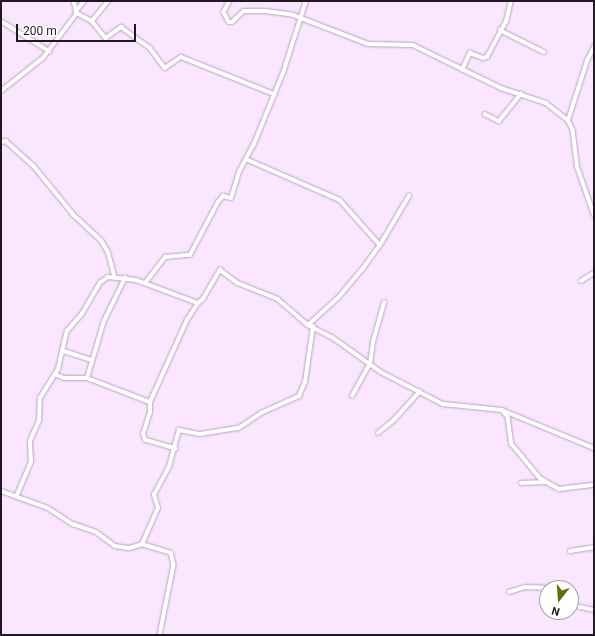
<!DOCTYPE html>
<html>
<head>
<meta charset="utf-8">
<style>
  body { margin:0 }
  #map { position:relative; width:595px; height:636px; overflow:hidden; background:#fbe6ff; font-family:Roboto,sans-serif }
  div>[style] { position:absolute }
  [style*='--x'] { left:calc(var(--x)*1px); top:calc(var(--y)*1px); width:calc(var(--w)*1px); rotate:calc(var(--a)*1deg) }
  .roads { filter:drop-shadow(0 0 1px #bba3bf) drop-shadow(0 0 1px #bba3bf) }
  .minor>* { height:3.5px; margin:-1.75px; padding:0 1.75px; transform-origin:1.75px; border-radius:1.75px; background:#fff }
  span { translate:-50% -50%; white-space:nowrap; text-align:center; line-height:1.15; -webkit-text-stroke:3px #fff; paint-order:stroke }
  .frame { position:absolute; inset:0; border:2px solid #201722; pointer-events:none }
  .north { position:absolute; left:539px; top:580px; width:40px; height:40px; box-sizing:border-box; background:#fff; border:1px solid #a6a2a7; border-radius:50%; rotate:197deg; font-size:11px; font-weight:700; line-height:16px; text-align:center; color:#201722 }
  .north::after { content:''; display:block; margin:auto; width:14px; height:18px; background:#676b0d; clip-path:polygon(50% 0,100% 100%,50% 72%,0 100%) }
  .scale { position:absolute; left:16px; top:24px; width:120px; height:18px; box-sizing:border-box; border:2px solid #201722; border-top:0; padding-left:5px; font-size:12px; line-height:14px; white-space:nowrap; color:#201722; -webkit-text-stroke:3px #fff; paint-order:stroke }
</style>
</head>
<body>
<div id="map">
  <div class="roads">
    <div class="minor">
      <div style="--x:74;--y:1;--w:12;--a:76"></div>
      <div style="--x:77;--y:13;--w:17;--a:28"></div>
      <div style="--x:92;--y:21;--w:22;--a:51"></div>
      <div style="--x:106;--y:38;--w:19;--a:-36"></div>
      <div style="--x:121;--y:27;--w:36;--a:36"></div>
      <div style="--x:150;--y:48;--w:25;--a:53"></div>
      <div style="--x:165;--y:68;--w:19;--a:-35"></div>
      <div style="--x:181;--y:57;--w:100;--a:21.7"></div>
      <div style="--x:230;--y:1;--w:13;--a:119"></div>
      <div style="--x:224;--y:12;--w:11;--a:63"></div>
      <div style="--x:229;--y:22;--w:3;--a:0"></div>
      <div style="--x:232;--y:22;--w:16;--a:-43"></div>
      <div style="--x:244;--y:11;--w:22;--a:0"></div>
      <div style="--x:266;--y:11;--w:27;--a:8"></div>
      <div style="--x:293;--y:15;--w:80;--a:21.1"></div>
      <div style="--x:368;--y:44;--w:45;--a:1.3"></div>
      <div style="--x:413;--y:45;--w:98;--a:26"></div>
      <div style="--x:501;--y:88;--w:47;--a:18.4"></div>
      <div style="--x:546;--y:103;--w:28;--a:38"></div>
      <div style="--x:568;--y:120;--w:11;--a:63"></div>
      <div style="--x:573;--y:130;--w:38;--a:83"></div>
      <div style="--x:578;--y:168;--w:49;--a:70.8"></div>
      <div style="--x:76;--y:11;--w:13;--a:-51"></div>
      <div style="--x:1;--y:21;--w:57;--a:32"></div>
      <div style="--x:92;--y:21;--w:26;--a:-51"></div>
      <div style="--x:500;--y:30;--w:49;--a:26.6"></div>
      <div style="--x:462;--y:70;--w:19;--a:-65"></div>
      <div style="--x:470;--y:53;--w:14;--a:21"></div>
      <div style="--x:483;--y:58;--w:4;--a:-14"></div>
      <div style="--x:487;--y:57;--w:40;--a:-62"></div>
      <div style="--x:506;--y:22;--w:22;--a:-77"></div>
      <div style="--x:1;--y:91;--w:53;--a:-38.2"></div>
      <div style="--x:43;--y:58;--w:56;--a:-52.9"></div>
      <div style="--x:485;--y:114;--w:16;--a:27"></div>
      <div style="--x:499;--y:121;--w:35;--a:-51"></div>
      <div style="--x:568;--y:120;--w:62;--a:-72.1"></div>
      <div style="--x:587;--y:61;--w:16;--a:-63"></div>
      <div style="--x:1;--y:142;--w:5;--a:-11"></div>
      <div style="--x:6;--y:141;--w:38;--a:42"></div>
      <div style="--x:34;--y:166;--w:63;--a:50.8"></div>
      <div style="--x:74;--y:215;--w:37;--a:43"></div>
      <div style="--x:101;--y:240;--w:13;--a:58"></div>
      <div style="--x:108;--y:251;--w:27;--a:75"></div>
      <div style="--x:246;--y:159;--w:103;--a:23.6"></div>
      <div style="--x:340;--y:200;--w:60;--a:48.4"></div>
      <div style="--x:581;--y:281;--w:15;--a:-32"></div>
      <div style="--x:145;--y:283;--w:33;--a:-52"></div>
      <div style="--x:165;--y:257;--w:25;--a:-5"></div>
      <div style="--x:190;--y:255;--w:60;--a:-62.2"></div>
      <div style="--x:218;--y:202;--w:8;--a:-50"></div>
      <div style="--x:223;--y:196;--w:8;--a:14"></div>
      <div style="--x:231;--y:198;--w:3;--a:-72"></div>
      <div style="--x:232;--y:195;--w:24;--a:-73"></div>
      <div style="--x:239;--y:172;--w:32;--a:-62"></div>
      <div style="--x:254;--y:144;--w:77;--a:-67.8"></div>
      <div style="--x:283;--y:73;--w:76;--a:-72.3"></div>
      <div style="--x:308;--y:325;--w:40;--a:-42"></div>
      <div style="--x:338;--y:298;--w:40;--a:-50"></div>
      <div style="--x:364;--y:267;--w:27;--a:-54"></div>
      <div style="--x:380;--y:245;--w:57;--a:-59.4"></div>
      <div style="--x:64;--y:351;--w:29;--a:18"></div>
      <div style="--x:55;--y:374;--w:10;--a:24"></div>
      <div style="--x:64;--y:378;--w:23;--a:0"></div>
      <div style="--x:87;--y:378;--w:67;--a:20.9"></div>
      <div style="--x:87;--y:378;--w:59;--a:-73.4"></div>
      <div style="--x:104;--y:321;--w:48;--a:-64"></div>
      <div style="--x:352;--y:396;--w:37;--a:-61"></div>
      <div style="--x:370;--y:364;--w:22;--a:-82"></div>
      <div style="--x:373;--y:342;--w:41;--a:-74.2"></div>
      <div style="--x:502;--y:410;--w:9;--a:49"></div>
      <div style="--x:508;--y:417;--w:27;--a:82"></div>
      <div style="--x:512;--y:444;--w:44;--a:50.5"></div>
      <div style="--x:540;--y:478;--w:22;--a:30"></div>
      <div style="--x:559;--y:489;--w:35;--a:-7"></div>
      <div style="--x:378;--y:433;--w:21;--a:-39"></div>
      <div style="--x:394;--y:420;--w:38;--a:-48"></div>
      <div style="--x:176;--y:449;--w:32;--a:-164"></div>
      <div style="--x:145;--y:440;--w:6;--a:-108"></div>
      <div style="--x:143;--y:434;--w:22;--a:-72"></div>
      <div style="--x:150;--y:413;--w:11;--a:-90"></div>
      <div style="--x:150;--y:402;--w:90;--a:-65.7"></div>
      <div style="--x:187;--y:320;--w:20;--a:-57"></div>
      <div style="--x:521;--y:483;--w:25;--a:-2"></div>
      <div style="--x:1;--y:491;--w:50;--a:19.9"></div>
      <div style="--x:48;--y:508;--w:30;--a:33"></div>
      <div style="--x:73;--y:524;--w:24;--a:19"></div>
      <div style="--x:96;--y:532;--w:24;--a:36"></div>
      <div style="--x:115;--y:546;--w:15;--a:8"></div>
      <div style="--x:130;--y:548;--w:13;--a:-18"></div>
      <div style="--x:142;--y:544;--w:30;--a:17"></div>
      <div style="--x:171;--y:553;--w:12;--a:76"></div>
      <div style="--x:174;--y:565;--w:71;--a:101.3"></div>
      <div style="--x:17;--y:495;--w:36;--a:-67"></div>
      <div style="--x:31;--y:462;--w:21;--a:-93"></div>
      <div style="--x:30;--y:441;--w:22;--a:-66"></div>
      <div style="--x:39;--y:421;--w:23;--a:-88"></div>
      <div style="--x:40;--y:398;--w:34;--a:-58"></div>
      <div style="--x:58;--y:369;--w:39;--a:-77"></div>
      <div style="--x:67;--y:331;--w:23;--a:-49"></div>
      <div style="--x:82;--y:314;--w:36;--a:-60"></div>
      <div style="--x:100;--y:283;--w:10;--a:-37"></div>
      <div style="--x:108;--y:277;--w:28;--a:6"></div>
      <div style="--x:136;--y:280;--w:66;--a:20.4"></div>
      <div style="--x:198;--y:303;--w:6;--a:-39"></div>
      <div style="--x:203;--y:299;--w:34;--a:-60"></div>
      <div style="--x:220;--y:270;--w:22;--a:36"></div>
      <div style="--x:238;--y:283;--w:43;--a:21.8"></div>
      <div style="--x:278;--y:299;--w:40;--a:41"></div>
      <div style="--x:308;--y:325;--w:27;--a:27"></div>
      <div style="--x:332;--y:337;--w:60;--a:35.5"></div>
      <div style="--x:381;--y:372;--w:70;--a:27.3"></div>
      <div style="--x:443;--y:404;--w:59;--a:5.8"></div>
      <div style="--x:502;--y:410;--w:100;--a:22.4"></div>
      <div style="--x:142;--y:544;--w:39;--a:-66"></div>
      <div style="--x:158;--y:508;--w:14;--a:-107"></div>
      <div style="--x:154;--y:495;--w:32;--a:-62"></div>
      <div style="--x:169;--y:467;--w:38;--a:-75"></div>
      <div style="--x:179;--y:430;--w:21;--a:11"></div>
      <div style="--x:200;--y:434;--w:39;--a:-9"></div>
      <div style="--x:239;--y:428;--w:27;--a:-34"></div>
      <div style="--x:261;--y:413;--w:42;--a:-24.1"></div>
      <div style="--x:299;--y:396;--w:15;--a:-67"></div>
      <div style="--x:305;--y:382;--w:56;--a:-81.7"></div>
      <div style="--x:570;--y:551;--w:24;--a:-9"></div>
      <div style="--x:509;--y:592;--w:17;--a:-17"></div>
      <div style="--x:525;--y:587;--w:27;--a:2"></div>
      <div style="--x:571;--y:605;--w:24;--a:12"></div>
    </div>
  </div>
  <div class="frame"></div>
  <div class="north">N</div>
  <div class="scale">200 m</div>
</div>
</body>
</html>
